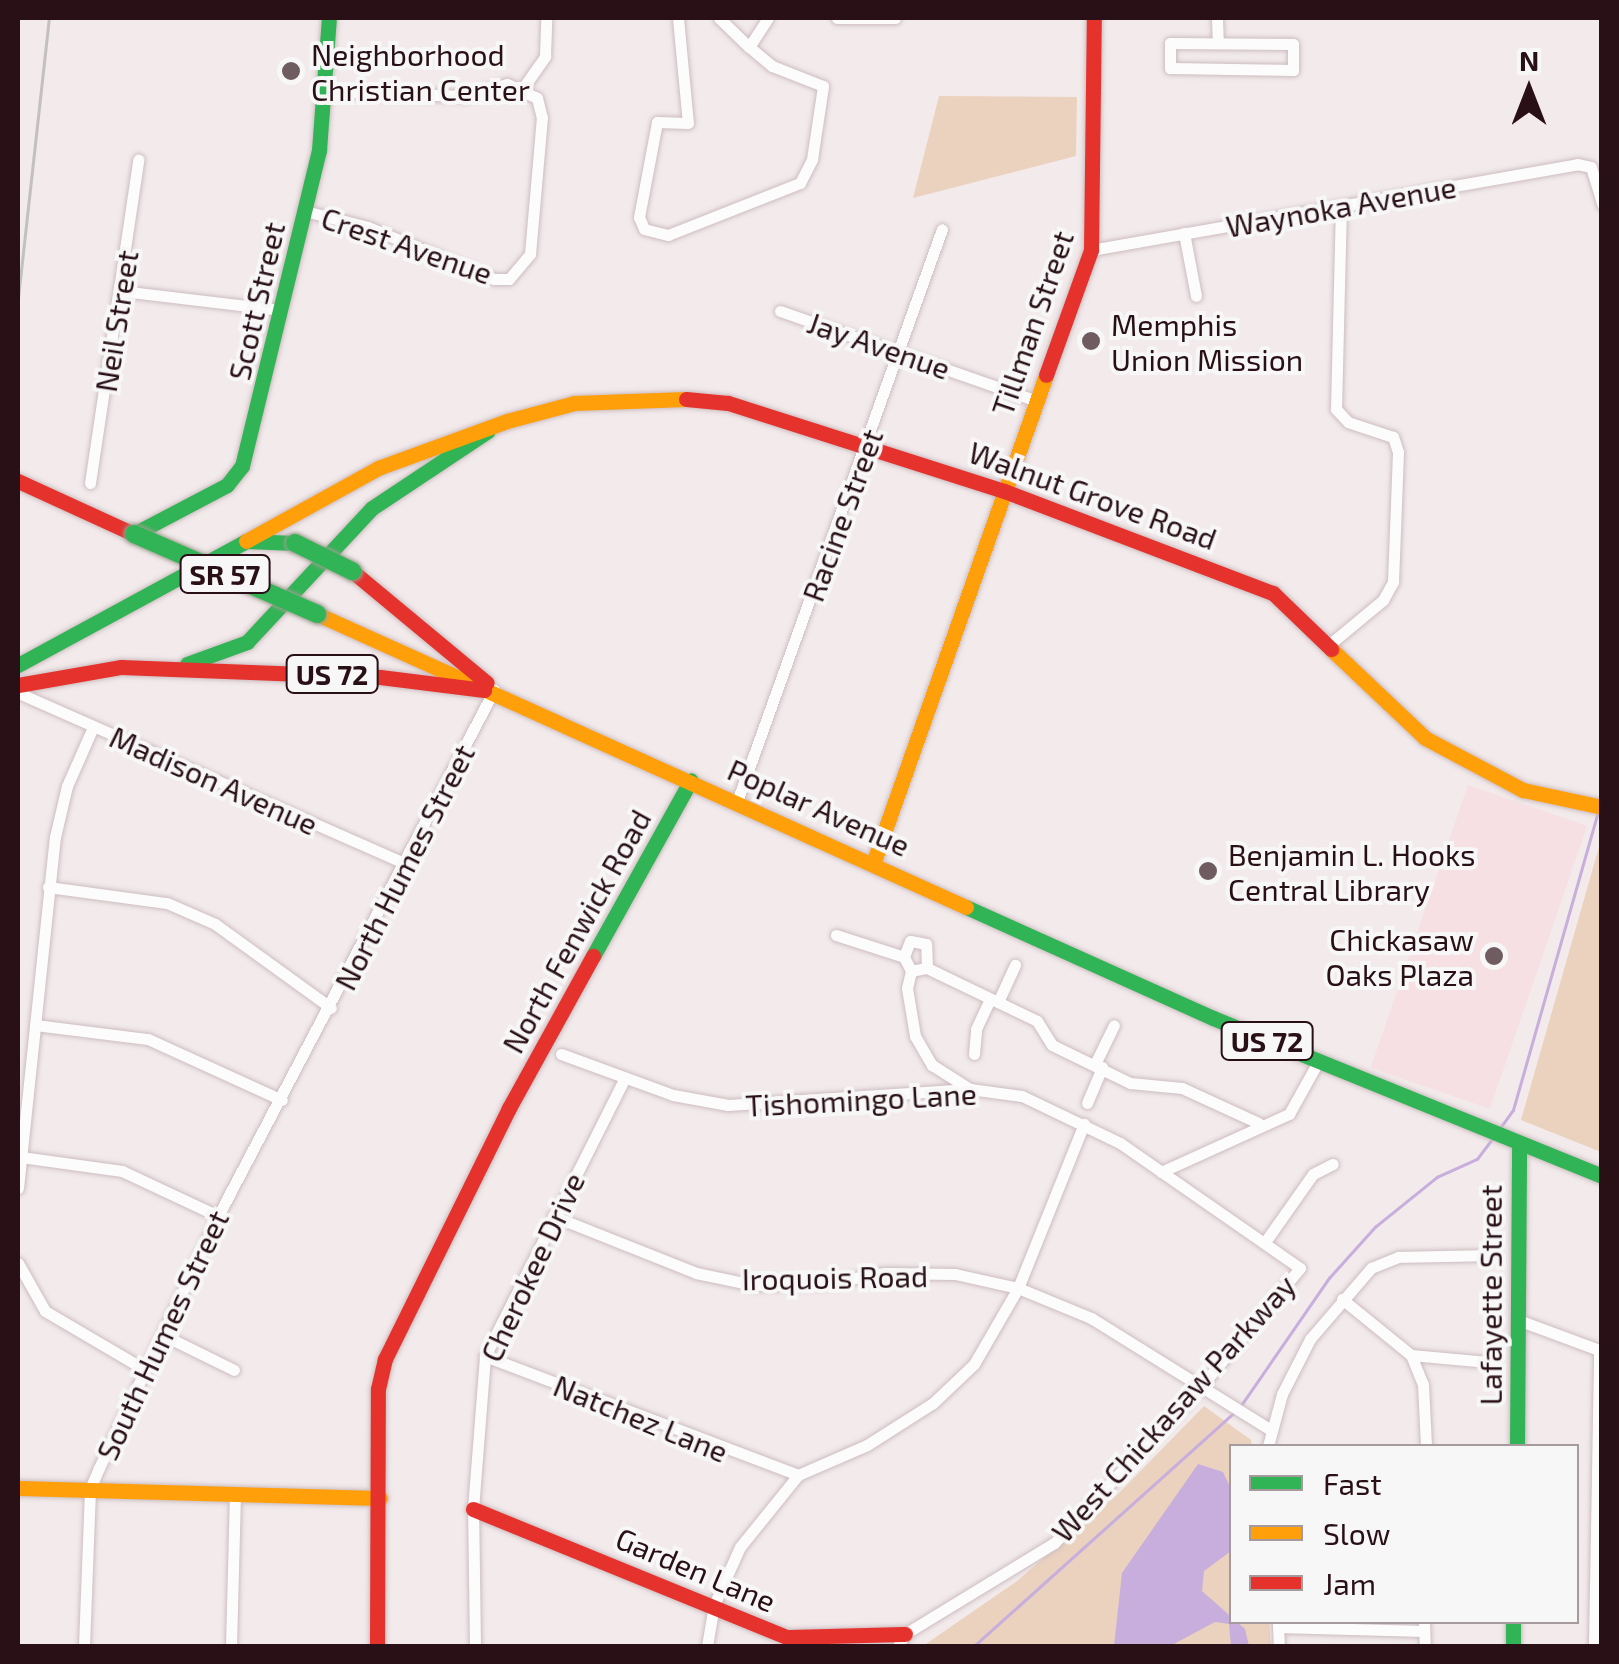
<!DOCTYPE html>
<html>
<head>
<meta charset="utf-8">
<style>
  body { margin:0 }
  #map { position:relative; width:1619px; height:1664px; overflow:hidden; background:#f2eaeb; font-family:"Exo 2",sans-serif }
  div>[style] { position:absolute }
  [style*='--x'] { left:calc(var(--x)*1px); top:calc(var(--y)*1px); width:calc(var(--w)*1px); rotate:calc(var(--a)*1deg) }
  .built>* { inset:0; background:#f6e0e3; transform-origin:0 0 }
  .green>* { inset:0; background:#ead2be }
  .water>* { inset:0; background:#c7aedd }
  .stream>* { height:2.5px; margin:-1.25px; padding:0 1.25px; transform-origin:1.25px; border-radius:1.25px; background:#c7aedd }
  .roads { filter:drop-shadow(0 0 2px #cdbdc0) drop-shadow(0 0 2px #cdbdc0) }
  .street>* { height:11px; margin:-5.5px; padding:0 5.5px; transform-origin:5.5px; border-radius:5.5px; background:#fdfcfc }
  .fast>* { height:15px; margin:-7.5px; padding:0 7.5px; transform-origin:7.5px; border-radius:7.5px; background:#30b455 }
  .slow>* { height:15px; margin:-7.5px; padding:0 7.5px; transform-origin:7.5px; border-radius:7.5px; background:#ff9f0a }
  .jam>* { height:15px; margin:-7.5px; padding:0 7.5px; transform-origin:7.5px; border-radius:7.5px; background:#e5322d }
  .rail>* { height:2.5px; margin:-1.25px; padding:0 1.25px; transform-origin:1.25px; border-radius:1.25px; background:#c3c0c0 }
  .bridges { filter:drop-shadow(0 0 2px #9f9f91) drop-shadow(0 0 2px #9f9f91) }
  .fast-bridge>* { height:18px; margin:-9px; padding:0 9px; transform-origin:9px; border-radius:9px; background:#30b455 }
  .dots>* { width:28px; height:28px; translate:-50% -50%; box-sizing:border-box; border:5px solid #f7f7f7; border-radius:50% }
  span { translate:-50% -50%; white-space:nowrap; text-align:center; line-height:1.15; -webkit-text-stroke:8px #f7f7f7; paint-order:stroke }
  .shield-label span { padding:2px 8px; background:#f7f7f7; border:2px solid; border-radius:8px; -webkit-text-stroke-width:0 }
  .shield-label { font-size:28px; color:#291016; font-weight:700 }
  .poi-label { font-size:30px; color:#291016 }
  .left { translate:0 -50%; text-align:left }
  .right { translate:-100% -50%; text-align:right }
  .street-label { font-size:30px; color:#291016 }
  .frame { position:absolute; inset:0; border:20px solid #291016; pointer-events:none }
  .legend { position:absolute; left:1229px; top:1444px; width:350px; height:180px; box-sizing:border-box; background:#f7f7f7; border:2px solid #a59b9d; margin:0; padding:12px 18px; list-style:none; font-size:30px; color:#291016 }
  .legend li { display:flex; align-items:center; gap:20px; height:50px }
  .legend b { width:50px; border:2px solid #a59b9d }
  .north { position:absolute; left:1479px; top:40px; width:100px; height:100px; -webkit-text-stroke:8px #f7f7f7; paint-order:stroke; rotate:0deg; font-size:28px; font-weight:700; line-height:40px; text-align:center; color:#291016 }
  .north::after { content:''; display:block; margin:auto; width:35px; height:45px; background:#291016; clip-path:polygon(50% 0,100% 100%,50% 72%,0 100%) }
</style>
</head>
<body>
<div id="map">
  <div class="built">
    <div style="left:1468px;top:785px;width:126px;height:299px;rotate:19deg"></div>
  </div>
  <div class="green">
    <div style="clip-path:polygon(939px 96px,1077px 97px,1076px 156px,913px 198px)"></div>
    <div style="clip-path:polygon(1601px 840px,1601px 1152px,1521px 1120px)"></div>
    <div style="clip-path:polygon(1204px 1406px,1251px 1440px,1252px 1446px,1232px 1446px,1232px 1622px,1269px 1622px,1271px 1646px,923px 1646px,1017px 1581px,1119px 1493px)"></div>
  </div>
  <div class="water">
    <div style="clip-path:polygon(1198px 1464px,1223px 1472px,1232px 1491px,1231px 1551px,1204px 1571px,1202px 1591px,1245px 1629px,1249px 1646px,1231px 1646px,1229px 1624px,1215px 1622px,1170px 1646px,1114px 1646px,1122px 1573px)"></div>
  </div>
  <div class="stream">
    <div style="--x:1500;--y:1128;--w:22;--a:-54"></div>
    <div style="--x:1513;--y:1110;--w:310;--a:-74.1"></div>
    <div style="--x:1242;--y:1404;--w:153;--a:-55.4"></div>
    <div style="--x:1329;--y:1278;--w:69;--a:-48"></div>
    <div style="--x:1375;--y:1227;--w:80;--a:-38.9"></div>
    <div style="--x:1437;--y:1177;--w:44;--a:-24.2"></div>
    <div style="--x:1477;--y:1159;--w:26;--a:-53"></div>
    <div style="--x:974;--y:1646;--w:348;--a:-41.9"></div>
  </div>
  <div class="roads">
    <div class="street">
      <div style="--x:678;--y:18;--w:105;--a:84.6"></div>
      <div style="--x:688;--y:123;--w:31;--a:-178"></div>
      <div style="--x:657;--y:122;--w:97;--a:100.7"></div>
      <div style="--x:639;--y:217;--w:13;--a:67"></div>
      <div style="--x:644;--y:229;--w:25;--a:14"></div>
      <div style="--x:668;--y:235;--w:142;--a:-21.5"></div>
      <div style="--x:800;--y:183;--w:27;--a:-63"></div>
      <div style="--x:812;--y:159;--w:74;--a:-81.4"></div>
      <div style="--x:823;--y:86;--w:55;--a:-158.6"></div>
      <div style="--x:772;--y:66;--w:30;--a:-140"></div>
      <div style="--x:749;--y:47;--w:35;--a:-57"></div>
      <div style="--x:719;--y:18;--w:42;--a:44"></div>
      <div style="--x:837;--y:18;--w:58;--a:0"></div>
      <div style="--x:1217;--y:18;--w:25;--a:88"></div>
      <div style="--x:1170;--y:43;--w:123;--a:0.5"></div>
      <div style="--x:1293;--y:44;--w:26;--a:90"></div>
      <div style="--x:1293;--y:70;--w:123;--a:-179.1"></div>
      <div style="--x:1170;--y:68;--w:25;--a:-90"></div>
      <div style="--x:523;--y:88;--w:39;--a:-55"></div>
      <div style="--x:545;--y:56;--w:38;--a:-88"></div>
      <div style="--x:305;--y:211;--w:65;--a:14.3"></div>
      <div style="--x:368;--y:227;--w:136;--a:22.4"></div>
      <div style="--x:494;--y:279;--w:15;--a:0"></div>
      <div style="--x:509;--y:279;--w:33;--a:-50"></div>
      <div style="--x:530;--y:254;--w:137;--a:-85"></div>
      <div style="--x:542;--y:118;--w:21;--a:-104"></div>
      <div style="--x:537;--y:98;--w:33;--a:-155"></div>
      <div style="--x:507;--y:84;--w:43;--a:163.7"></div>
      <div style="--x:466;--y:96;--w:140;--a:-178"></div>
      <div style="--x:1184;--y:233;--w:64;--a:79.2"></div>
      <div style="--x:1091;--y:250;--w:494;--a:-10"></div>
      <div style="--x:1577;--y:164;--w:14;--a:12"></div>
      <div style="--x:1591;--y:167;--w:39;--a:73"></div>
      <div style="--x:122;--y:291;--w:160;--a:6.8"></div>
      <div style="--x:780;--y:311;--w:269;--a:19.3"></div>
      <div style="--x:90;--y:483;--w:327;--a:-81.5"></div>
      <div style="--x:1330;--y:644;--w:69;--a:-39.7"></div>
      <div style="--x:1383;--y:600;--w:21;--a:-61"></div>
      <div style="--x:1393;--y:582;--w:130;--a:-87.8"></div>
      <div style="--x:1398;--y:452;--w:16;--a:-108"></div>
      <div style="--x:1393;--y:437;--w:47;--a:-161.6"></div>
      <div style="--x:1348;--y:422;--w:18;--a:-133"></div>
      <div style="--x:1336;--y:409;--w:203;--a:-88.6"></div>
      <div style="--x:23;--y:695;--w:419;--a:23.8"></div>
      <div style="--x:738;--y:799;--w:605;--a:-70.31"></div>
      <div style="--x:48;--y:887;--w:120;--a:7.7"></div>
      <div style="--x:167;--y:903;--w:52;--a:23.6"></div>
      <div style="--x:215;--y:924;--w:143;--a:35.9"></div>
      <div style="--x:836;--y:935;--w:71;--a:17.9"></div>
      <div style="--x:927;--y:968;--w:24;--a:-92"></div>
      <div style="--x:926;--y:944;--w:16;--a:-169"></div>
      <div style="--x:910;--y:941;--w:17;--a:111"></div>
      <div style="--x:904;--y:957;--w:16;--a:63"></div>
      <div style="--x:911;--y:971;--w:16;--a:-11"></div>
      <div style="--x:927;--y:968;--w:122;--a:25.7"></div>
      <div style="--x:1037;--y:1021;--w:28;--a:58"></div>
      <div style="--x:1052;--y:1045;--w:87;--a:26"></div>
      <div style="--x:1130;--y:1083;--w:52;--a:5.5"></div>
      <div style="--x:1182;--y:1088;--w:84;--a:24.7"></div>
      <div style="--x:911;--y:971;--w:17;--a:103"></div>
      <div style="--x:907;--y:988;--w:49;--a:80.5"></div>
      <div style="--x:915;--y:1036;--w:34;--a:60"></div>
      <div style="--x:932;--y:1065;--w:45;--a:32.3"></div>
      <div style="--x:998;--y:1002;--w:41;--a:-65.3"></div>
      <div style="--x:35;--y:1025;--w:114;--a:7.1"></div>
      <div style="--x:148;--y:1039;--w:147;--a:24.5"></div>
      <div style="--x:561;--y:1054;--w:119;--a:20.1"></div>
      <div style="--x:673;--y:1095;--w:56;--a:10.3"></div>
      <div style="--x:728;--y:1105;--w:243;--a:-3.8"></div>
      <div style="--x:970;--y:1089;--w:52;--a:7.7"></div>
      <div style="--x:1022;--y:1096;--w:109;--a:25.6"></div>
      <div style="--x:1120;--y:1143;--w:219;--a:34.8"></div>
      <div style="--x:1300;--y:1268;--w:151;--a:129.9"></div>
      <div style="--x:1203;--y:1384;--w:218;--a:133.1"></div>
      <div style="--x:1054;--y:1543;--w:175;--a:148.6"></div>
      <div style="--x:905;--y:1634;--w:14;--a:120"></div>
      <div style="--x:974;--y:1054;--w:25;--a:-85"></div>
      <div style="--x:976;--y:1029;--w:33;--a:-65"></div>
      <div style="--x:1095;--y:1064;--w:43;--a:-64"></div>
      <div style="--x:1087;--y:1103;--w:39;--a:-67"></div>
      <div style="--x:21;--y:1157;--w:102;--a:7.9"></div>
      <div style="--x:122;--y:1171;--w:106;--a:25.1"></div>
      <div style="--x:1161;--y:1172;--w:141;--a:-24.4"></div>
      <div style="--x:1289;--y:1114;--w:60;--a:-60.9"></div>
      <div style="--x:18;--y:1188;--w:353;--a:-84"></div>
      <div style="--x:55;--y:837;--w:52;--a:-76.8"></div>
      <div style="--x:67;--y:786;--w:64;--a:-66.2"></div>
      <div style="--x:553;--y:1216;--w:154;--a:21.7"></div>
      <div style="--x:696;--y:1273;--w:58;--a:11.9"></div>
      <div style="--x:753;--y:1285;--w:72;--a:-1.6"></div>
      <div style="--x:825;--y:1283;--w:61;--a:-9.5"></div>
      <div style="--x:885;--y:1273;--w:70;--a:0.8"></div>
      <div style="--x:955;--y:1274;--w:65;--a:12.5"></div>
      <div style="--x:1018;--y:1288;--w:79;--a:22.3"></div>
      <div style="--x:1091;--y:1318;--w:210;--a:31.9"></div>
      <div style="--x:1265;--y:1242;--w:83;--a:-54.8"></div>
      <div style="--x:1313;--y:1174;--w:22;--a:-27"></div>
      <div style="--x:18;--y:1263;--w:55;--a:60.6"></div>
      <div style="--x:45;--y:1311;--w:115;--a:30.4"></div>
      <div style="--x:1342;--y:1299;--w:89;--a:39.1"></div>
      <div style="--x:1411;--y:1355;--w:31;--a:68"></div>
      <div style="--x:1423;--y:1384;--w:62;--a:87.2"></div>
      <div style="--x:1518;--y:1320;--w:90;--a:20.3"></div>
      <div style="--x:163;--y:1335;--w:79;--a:26.2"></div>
      <div style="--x:1411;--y:1355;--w:77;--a:5.2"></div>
      <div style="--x:485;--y:1356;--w:335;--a:20.8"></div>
      <div style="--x:1268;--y:1446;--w:54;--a:-74.9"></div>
      <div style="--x:1282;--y:1394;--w:62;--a:-63"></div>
      <div style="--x:1310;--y:1339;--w:94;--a:-49.3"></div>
      <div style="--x:1371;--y:1268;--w:29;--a:-22"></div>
      <div style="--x:1398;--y:1257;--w:92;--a:-1.2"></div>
      <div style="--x:1278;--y:1622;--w:24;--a:88"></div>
      <div style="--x:1424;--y:1622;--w:24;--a:88"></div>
      <div style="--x:1278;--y:1627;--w:146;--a:1.6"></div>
      <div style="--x:84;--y:1646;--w:157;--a:-87.8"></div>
      <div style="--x:90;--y:1489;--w:23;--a:-67"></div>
      <div style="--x:99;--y:1468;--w:279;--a:-64.7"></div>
      <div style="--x:218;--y:1216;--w:594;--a:-62.31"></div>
      <div style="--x:231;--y:1646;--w:153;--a:-88.5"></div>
      <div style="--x:475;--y:1646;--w:137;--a:-90.8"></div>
      <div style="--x:473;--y:1509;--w:153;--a:-85.5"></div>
      <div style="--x:485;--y:1356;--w:311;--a:-63.3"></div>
      <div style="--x:707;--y:1646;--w:42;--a:-80.3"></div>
      <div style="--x:714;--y:1605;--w:64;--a:-65.9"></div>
      <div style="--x:740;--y:1547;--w:92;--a:-51.1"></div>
      <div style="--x:798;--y:1475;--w:75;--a:-23.5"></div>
      <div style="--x:867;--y:1445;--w:78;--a:-32.5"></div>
      <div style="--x:933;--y:1403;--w:57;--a:-43.6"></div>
      <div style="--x:974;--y:1364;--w:88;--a:-59.9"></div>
      <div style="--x:1018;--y:1288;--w:177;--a:-68.1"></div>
      <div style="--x:1594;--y:1646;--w:296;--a:-89"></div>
    </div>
    <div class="fast">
      <div style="--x:134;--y:534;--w:105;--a:-27.8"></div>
      <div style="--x:227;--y:485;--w:24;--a:-52"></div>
      <div style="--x:242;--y:466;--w:325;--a:-76.3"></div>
      <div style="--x:319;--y:150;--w:132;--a:-85.7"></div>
      <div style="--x:187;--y:664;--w:64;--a:-20.1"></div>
      <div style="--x:247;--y:642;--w:183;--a:-47"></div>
      <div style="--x:372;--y:508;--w:139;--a:-33.6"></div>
      <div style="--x:18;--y:665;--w:260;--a:-28.5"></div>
      <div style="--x:246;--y:541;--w:49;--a:2.3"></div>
      <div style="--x:966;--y:907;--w:271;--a:24.2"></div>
      <div style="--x:1213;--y:1018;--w:420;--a:22.1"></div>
      <div style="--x:593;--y:956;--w:201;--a:-60.9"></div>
      <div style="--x:1517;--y:1446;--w:303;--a:-89.6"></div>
      <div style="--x:1513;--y:1622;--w:24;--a:90"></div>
    </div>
    <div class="slow">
      <div style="--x:246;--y:541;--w:151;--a:-28.9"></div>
      <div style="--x:378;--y:468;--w:137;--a:-20"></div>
      <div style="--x:507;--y:421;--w:69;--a:-15"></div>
      <div style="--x:574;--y:403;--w:112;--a:-2"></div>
      <div style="--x:317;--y:614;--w:712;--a:24.3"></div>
      <div style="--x:1331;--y:649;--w:129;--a:43.4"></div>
      <div style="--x:1425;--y:738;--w:111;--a:28"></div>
      <div style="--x:1523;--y:790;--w:81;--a:12.1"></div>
      <div style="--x:874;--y:861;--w:516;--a:-70.51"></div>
      <div style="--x:18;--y:1488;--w:362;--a:1.6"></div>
    </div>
    <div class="jam">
      <div style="--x:1046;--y:375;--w:133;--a:-70.2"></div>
      <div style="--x:1091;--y:250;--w:232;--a:-89.3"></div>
      <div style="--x:686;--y:399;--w:42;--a:5.4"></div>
      <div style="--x:728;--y:403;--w:290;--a:17.7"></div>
      <div style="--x:1004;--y:491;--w:288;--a:20.8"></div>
      <div style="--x:1273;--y:593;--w:81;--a:44"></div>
      <div style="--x:18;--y:481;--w:128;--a:24.6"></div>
      <div style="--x:352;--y:571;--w:175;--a:39.7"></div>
      <div style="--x:18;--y:685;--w:105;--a:-9.9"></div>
      <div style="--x:121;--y:667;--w:259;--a:2.2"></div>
      <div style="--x:380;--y:677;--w:105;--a:7.1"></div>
      <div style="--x:473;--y:1509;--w:339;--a:22.2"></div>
      <div style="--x:787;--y:1637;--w:118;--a:-1.5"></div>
      <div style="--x:377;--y:1646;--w:257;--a:-89.8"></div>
      <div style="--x:378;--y:1389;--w:31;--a:-77"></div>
      <div style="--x:385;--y:1359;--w:280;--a:-63.7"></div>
      <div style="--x:509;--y:1108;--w:174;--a:-61.1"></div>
    </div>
  </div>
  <div class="rail">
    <div style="--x:18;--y:298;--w:282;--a:-83.7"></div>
  </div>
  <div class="bridges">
    <div class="fast-bridge">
      <div style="--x:134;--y:534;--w:200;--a:23.6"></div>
      <div style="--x:295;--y:543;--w:64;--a:26.2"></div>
    </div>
  </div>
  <div class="dots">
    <div style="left:291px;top:71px;background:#6f5c61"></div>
    <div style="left:1091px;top:341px;background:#6f5c61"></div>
    <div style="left:1208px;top:871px;background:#6f5c61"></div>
    <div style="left:1494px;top:956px;background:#6f5c61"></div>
  </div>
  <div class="shield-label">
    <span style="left:225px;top:574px">SR 57</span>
    <span style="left:332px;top:674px">US 72</span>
    <span style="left:1267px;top:1041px">US 72</span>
  </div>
  <div class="poi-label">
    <span class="left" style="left:311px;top:71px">Neighborhood<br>Christian Center</span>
    <span class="left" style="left:1111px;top:341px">Memphis<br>Union Mission</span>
    <span class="left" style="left:1228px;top:871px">Benjamin L. Hooks<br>Central Library</span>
    <span class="right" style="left:1474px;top:956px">Chickasaw<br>Oaks Plaza</span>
  </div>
  <div class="street-label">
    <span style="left:1341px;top:206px;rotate:-10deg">Waynoka Avenue</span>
    <span style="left:407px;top:245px;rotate:19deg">Crest Avenue</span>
    <span style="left:256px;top:301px;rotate:-77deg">Scott Street</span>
    <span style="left:116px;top:321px;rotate:-81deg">Neil Street</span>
    <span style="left:1032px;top:323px;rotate:-71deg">Tillman Street</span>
    <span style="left:879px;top:345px;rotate:19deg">Jay Avenue</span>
    <span style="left:1093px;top:495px;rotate:20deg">Walnut Grove Road</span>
    <span style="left:842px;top:515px;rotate:-70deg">Racine Street</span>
    <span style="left:214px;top:780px;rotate:24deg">Madison Avenue</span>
    <span style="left:819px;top:807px;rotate:24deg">Poplar Avenue</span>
    <span style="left:404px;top:867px;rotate:-63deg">North Humes Street</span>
    <span style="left:576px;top:931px;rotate:-61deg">North Fenwick Road</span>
    <span style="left:861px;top:1099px;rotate:-3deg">Tishomingo Lane</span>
    <span style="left:532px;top:1267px;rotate:-65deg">Cherokee Drive</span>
    <span style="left:835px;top:1277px;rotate:-1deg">Iroquois Road</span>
    <span style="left:1490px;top:1295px;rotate:-90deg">Lafayette Street</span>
    <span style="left:162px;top:1335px;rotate:-65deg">South Humes Street</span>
    <span style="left:1173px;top:1408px;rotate:-48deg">West Chickasaw Parkway</span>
    <span style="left:641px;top:1418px;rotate:22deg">Natchez Lane</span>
    <span style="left:696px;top:1569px;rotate:23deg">Garden Lane</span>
  </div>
  <div class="frame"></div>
  <ul class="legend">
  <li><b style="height:12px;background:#30b455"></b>Fast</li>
  <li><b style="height:12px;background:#ff9f0a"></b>Slow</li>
  <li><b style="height:12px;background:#e5322d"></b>Jam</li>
  </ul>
  <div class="north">N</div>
</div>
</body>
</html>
